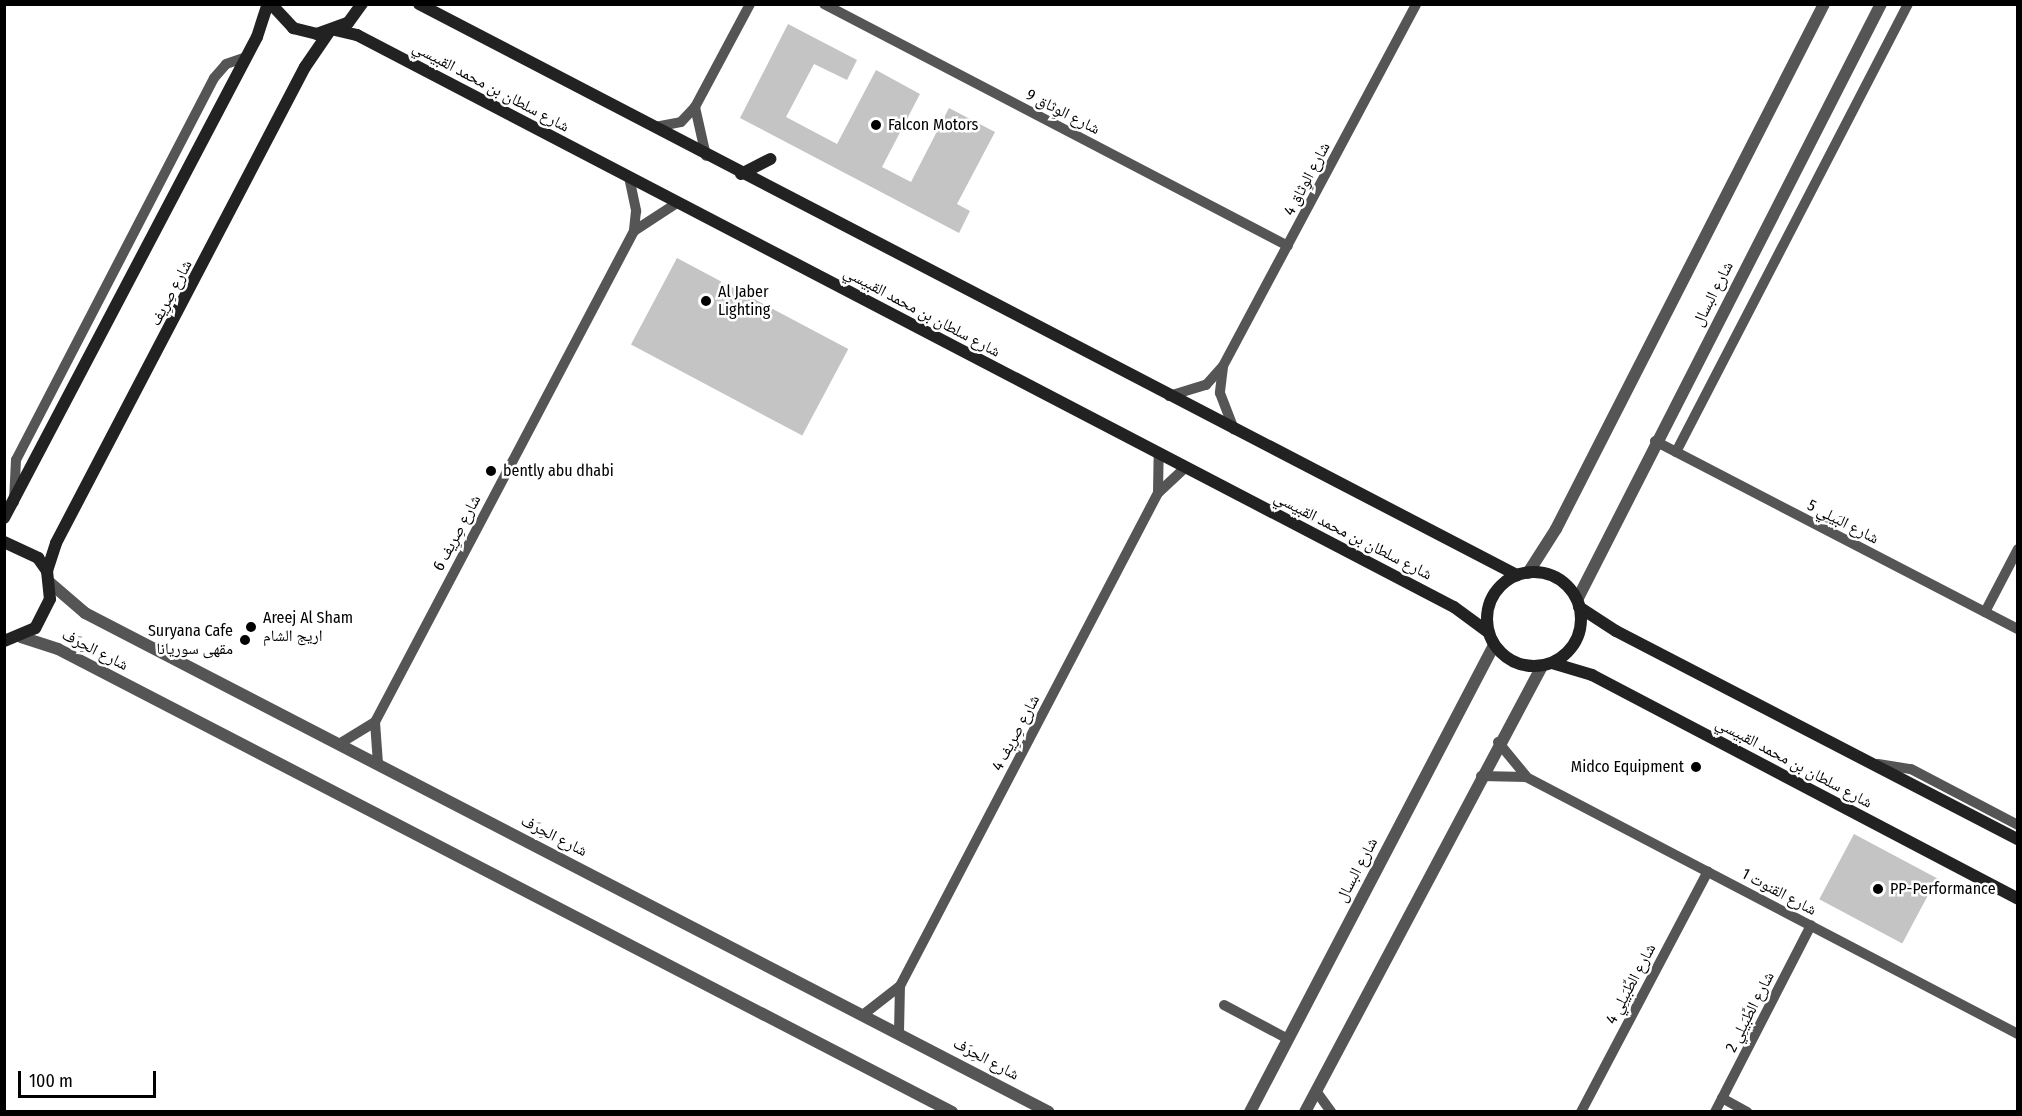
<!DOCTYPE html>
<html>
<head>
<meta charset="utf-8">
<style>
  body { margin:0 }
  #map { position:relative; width:2022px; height:1116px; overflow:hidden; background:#fff; font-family:"Fira Sans Condensed","Noto Naskh Arabic",sans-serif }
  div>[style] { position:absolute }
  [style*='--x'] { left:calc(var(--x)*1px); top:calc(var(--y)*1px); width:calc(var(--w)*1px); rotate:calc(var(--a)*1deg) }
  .building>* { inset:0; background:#c4c4c4; transform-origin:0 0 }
  .minor>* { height:10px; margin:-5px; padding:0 5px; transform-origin:5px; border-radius:5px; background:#555 }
  .tertiary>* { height:12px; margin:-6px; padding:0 6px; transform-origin:6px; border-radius:6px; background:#555 }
  .secondary>* { height:12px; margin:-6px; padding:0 6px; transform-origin:6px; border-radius:6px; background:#222 }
  .secondary>.ring { margin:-6px; padding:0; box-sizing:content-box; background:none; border:12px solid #222; border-radius:50% }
  .dots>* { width:16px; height:16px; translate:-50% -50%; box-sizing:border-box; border:3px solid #fff; border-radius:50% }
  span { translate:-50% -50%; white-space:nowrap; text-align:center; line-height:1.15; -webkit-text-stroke:5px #fff; paint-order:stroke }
  .street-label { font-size:16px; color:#000 }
  .poi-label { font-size:16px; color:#000 }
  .left { translate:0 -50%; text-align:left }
  .right { translate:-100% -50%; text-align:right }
  .frame { position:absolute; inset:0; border:6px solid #000; pointer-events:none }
  .scale { position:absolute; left:18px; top:1071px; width:138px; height:27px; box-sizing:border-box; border:3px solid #000; border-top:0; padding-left:8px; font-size:18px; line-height:21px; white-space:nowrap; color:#000; -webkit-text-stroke:4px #fff; paint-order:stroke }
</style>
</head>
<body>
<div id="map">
  <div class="building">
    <div style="clip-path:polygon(788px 24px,857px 60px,847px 80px,814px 64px,786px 117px,837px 144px,876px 70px,920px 94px,882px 167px,911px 182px,949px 108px,995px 132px,957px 204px,970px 211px,959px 233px,740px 118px)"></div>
    <div style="left:677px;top:258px;width:194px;height:98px;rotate:28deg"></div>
    <div style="left:1854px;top:834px;width:94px;height:74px;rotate:28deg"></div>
  </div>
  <div class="minor">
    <div style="--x:824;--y:4;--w:523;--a:27.54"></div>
    <div style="--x:695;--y:107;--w:50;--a:77.3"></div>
    <div style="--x:655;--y:127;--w:26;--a:-11"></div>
    <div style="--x:681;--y:122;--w:21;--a:-47"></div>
    <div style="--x:695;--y:107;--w:117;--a:-61.9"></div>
    <div style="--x:629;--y:177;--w:35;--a:78"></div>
    <div style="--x:636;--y:211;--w:20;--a:96"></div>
    <div style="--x:1223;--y:367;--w:26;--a:97"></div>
    <div style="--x:1220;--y:393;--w:39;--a:69"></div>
    <div style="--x:1169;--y:396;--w:39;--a:-17"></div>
    <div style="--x:1206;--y:385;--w:25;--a:-48"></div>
    <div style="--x:1223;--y:366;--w:410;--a:-61.9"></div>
    <div style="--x:1655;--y:441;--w:409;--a:27.4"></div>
    <div style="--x:1676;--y:452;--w:505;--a:-62.62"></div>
    <div style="--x:1158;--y:493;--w:39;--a:-89"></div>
    <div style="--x:14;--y:502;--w:42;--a:-87.3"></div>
    <div style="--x:16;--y:460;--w:430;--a:-62.6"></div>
    <div style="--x:214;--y:78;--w:18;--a:-49"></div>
    <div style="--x:226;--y:64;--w:21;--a:-19"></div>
    <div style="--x:1985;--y:612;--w:71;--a:-62.4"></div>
    <div style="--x:375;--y:722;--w:42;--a:85.9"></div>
    <div style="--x:1498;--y:742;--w:44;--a:50.5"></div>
    <div style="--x:339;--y:744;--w:42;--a:-31.4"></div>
    <div style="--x:375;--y:722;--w:555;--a:-62.19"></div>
    <div style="--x:634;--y:231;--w:51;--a:-33.1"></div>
    <div style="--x:1878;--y:764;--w:33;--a:9"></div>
    <div style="--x:1911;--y:769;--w:121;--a:27.6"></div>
    <div style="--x:1481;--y:776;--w:45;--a:1.3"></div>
    <div style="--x:1526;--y:777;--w:555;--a:27.58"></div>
    <div style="--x:1224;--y:1005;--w:72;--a:28"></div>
    <div style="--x:864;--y:1014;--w:46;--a:-37.9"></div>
    <div style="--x:900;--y:986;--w:556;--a:-62.38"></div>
    <div style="--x:1158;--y:493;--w:37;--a:-43"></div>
    <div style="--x:899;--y:1032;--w:46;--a:-88.8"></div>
    <div style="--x:1316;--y:1091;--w:26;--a:54"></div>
    <div style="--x:1722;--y:1098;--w:29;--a:29"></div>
    <div style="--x:1581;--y:1112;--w:272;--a:-62.2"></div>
    <div style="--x:1715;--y:1112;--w:210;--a:-62.8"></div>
  </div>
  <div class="tertiary">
    <div style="--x:1528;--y:573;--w:52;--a:-57.5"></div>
    <div style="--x:1556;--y:529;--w:589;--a:-62.96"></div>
    <div style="--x:49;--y:582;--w:48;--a:40.7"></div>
    <div style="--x:85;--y:613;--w:1085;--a:27.37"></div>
    <div style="--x:1577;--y:600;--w:669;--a:-62.98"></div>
    <div style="--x:21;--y:637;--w:39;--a:18"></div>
    <div style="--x:58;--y:649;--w:1007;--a:27.38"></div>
    <div style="--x:1250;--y:1112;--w:527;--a:-62.41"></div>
    <div style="--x:1305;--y:1112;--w:505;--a:-62.01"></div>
  </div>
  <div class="secondary">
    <div style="--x:271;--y:4;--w:33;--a:47"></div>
    <div style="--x:293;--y:28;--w:25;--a:14"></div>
    <div style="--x:317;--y:34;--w:33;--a:-20"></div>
    <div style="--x:348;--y:23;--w:24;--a:-54"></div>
    <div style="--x:419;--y:4;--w:1238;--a:27.48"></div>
    <div style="--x:335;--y:30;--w:23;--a:13"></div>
    <div style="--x:357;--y:35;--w:1237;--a:27.54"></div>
    <div style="--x:1454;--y:607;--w:42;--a:36.3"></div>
    <div style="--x:741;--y:174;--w:33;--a:-27"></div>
    <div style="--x:4;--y:518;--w:543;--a:-62.26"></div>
    <div style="--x:257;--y:37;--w:35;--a:-72"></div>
    <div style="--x:4;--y:542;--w:38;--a:25"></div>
    <div style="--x:38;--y:558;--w:16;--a:55"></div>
    <div style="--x:47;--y:571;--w:28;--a:84"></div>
    <div style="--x:50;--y:599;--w:33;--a:117"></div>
    <div style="--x:35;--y:628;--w:34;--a:157"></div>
    <div style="--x:47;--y:571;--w:29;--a:-72"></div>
    <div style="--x:56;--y:543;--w:537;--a:-62.39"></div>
    <div style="--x:305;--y:67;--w:42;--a:-55.6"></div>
    <div class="ring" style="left:1487px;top:572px;width:82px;height:82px"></div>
    <div style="--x:1579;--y:607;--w:44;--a:33"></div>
    <div style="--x:1616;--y:631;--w:453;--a:27.4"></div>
    <div style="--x:1552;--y:663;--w:42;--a:16.7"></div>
    <div style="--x:1592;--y:675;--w:481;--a:27.7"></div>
  </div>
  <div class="dots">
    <div style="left:876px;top:125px;background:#000"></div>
    <div style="left:706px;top:301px;background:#000"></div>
    <div style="left:491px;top:471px;background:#000"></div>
    <div style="left:251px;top:627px;background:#000"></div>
    <div style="left:245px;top:640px;background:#000"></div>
    <div style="left:1696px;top:767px;background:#000"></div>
    <div style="left:1878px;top:889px;background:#000"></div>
  </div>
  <div class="street-label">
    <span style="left:491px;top:87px;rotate:28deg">شارع سلطان بن محمد القبيسي</span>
    <span style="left:1063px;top:112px;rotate:27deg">شارع الوِثاق 9</span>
    <span style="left:1307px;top:179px;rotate:-62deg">شارع الوِثاق 4</span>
    <span style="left:171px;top:293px;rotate:-62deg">شارع صِرِيف</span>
    <span style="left:1713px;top:294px;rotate:-63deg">شارع البسال</span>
    <span style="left:922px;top:312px;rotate:28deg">شارع سلطان بن محمد القبيسي</span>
    <span style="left:1843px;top:522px;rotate:27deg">شارع البَيلِي 5</span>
    <span style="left:457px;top:533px;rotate:-62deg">شارع صِرِيف 6</span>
    <span style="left:1353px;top:536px;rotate:27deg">شارع سلطان بن محمد القبيسي</span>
    <span style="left:95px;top:650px;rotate:27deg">شارع الحِرَف</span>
    <span style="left:1016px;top:733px;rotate:-62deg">شارع صِرِيف 4</span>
    <span style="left:1794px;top:763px;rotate:28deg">شارع سلطان بن محمد القبيسي</span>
    <span style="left:554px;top:836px;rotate:27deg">شارع الحِرَف</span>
    <span style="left:1357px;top:870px;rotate:-62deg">شارع البسال</span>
    <span style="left:1779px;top:892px;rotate:28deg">شارع القنوت 1</span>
    <span style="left:1631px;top:984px;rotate:-62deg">شارع الطِّبَيلِي 4</span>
    <span style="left:1750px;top:1012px;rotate:-63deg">شارع الطِّبَيلِي 2</span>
    <span style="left:986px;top:1059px;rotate:28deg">شارع الحِرَف</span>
  </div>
  <div class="poi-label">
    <span class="left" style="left:888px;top:125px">Falcon Motors</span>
    <span class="left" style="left:718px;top:301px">Al Jaber<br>Lighting</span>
    <span class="left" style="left:503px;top:471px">bently abu dhabi</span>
    <span class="left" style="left:263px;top:627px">Areej Al Sham<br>اريج الشام</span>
    <span class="right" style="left:233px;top:640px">Suryana Cafe<br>مقهى سوريانا</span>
    <span class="right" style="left:1684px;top:767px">Midco Equipment</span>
    <span class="left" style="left:1890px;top:889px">PP-Performance</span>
  </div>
  <div class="frame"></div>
  <div class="scale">100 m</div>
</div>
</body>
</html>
